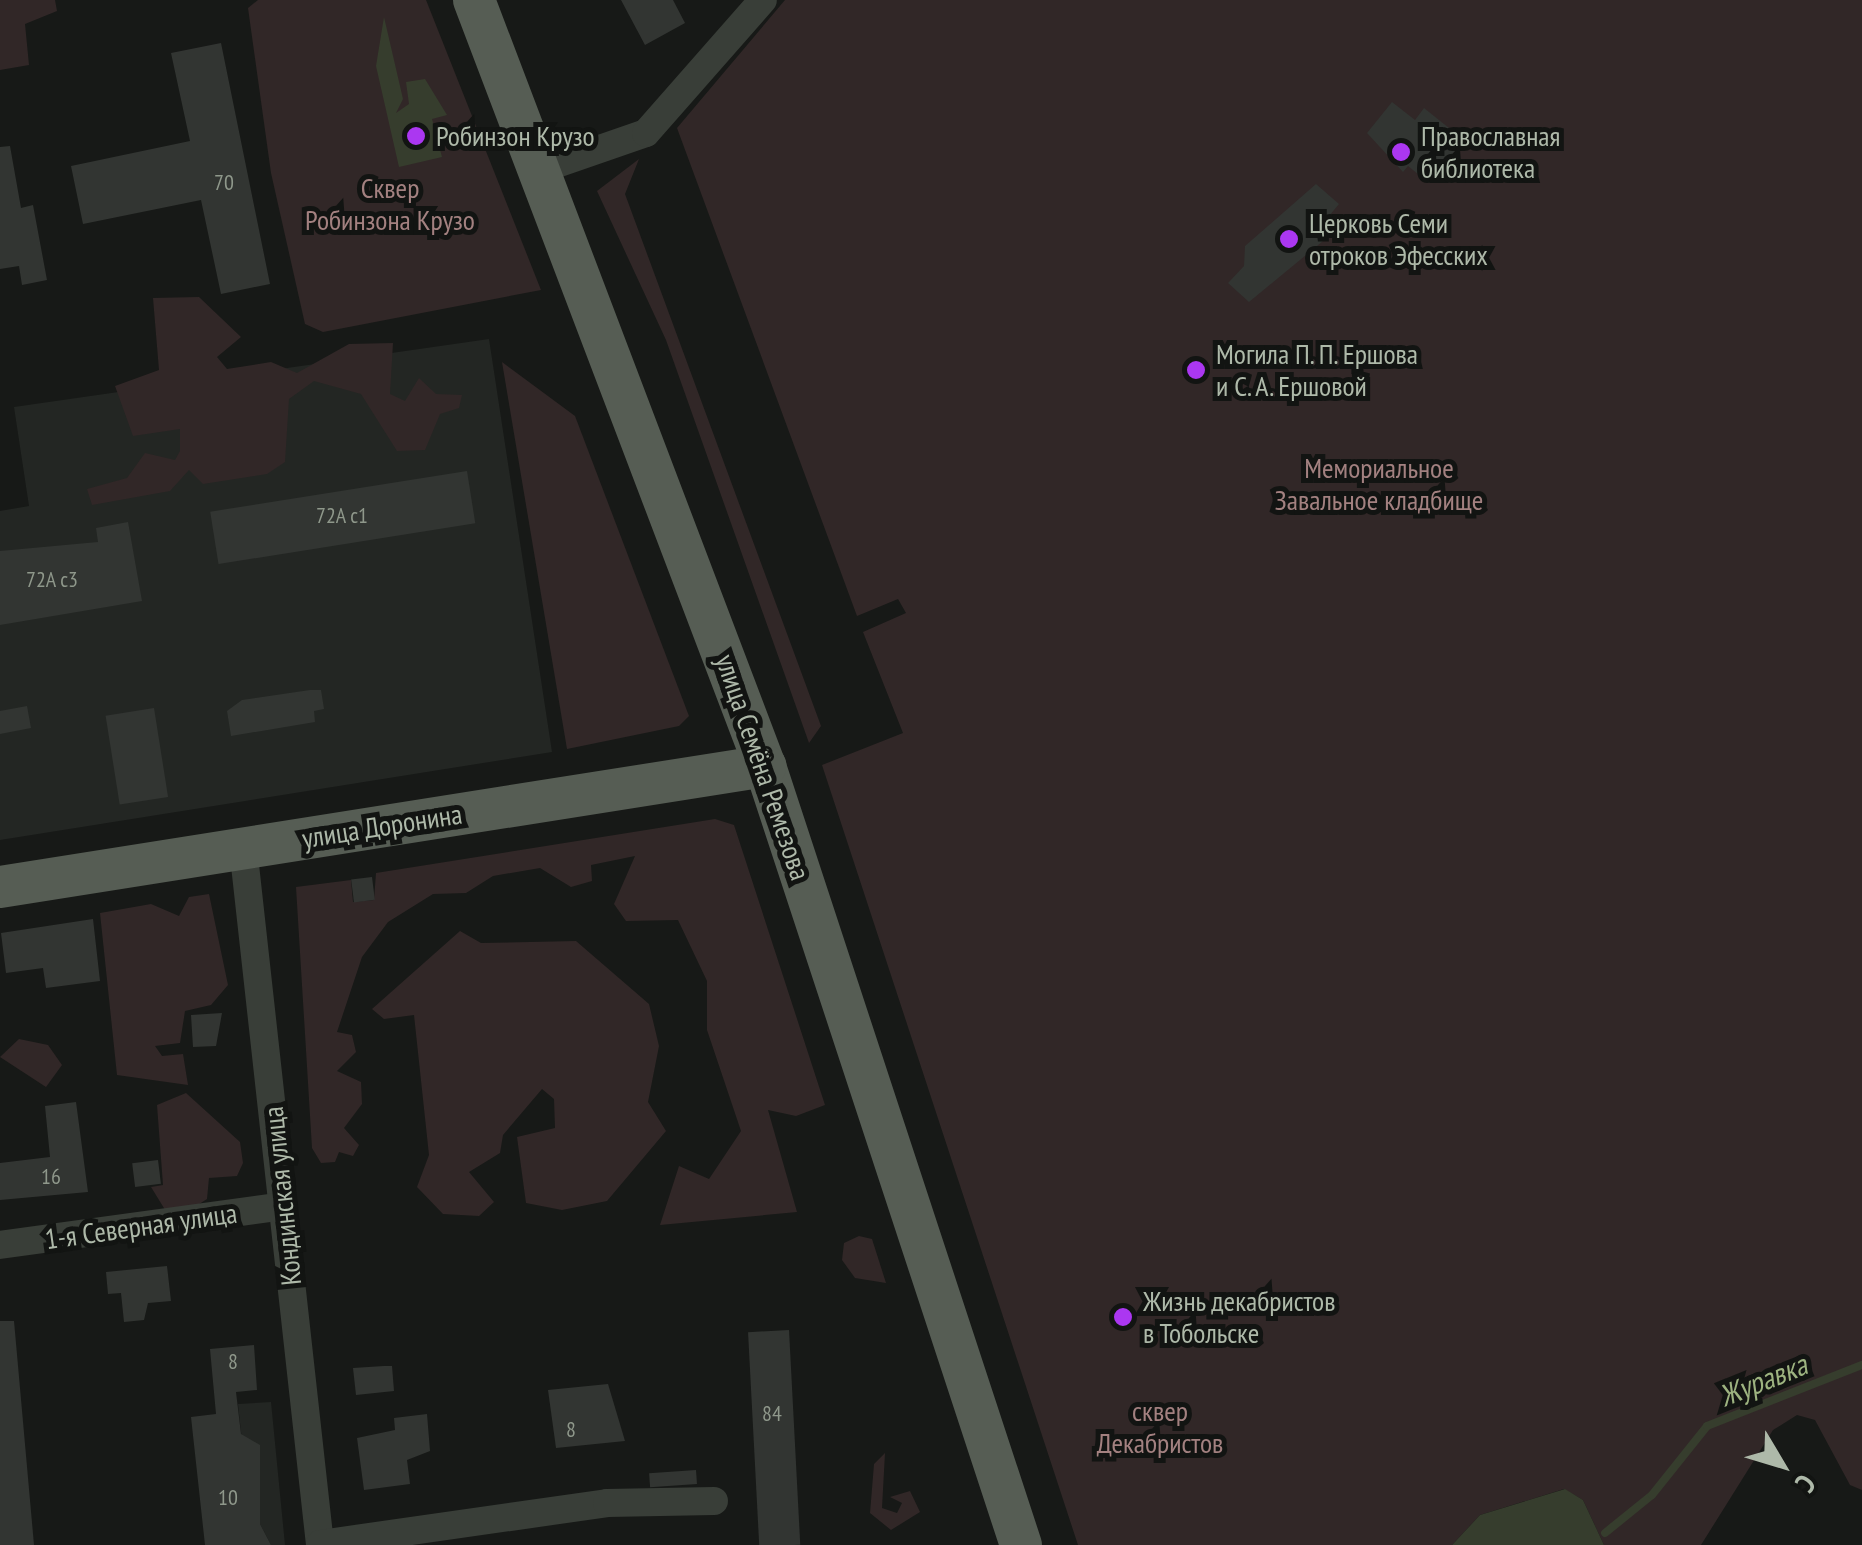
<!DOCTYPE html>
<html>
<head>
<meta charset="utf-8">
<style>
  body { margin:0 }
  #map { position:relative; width:1862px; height:1545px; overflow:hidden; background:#171917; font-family:"PT Sans Narrow",sans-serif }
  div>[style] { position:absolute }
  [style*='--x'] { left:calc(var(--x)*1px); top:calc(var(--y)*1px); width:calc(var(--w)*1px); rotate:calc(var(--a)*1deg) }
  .built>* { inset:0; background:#232623 }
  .green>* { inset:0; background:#312727 }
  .water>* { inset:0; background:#363d2d }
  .stream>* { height:8px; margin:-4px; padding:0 4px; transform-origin:4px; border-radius:4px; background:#363d2d }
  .building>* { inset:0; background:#323532; transform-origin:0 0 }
  .street>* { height:28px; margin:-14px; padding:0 14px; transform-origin:14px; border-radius:14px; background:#393e38 }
  .primary>* { height:42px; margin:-21px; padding:0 21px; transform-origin:21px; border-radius:21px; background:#565d54 }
  .dots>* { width:28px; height:28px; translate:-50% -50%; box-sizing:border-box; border:5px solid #121412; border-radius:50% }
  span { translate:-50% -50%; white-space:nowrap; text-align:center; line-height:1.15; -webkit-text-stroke:10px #121412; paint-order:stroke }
  .number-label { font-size:22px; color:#8f988b }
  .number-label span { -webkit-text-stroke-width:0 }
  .poi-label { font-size:28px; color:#aeb9a9 }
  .left { translate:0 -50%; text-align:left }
  .park-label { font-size:28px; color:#a38180 }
  .street-label { font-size:28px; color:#aeb9a9 }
  .water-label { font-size:30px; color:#9db380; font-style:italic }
  .north { position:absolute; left:1732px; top:1415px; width:100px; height:100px; -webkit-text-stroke:8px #121412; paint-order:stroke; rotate:128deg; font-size:28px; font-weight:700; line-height:40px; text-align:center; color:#aeb9a9 }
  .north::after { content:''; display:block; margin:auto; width:35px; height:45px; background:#aeb9a9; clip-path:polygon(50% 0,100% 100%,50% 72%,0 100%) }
</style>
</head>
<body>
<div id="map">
  <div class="built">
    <div style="clip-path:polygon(489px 339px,552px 752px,0 840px,0 511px,29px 506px,14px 407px)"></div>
    <div style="clip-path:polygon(271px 1402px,285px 1545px,271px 1545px,260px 1524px,260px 1446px,242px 1441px,238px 1404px)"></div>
  </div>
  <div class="green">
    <div style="clip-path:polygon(0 0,55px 0,57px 11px,25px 24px,29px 65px,0 70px)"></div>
    <div style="clip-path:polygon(258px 0,426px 0,541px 290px,323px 332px,305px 324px,271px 173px,248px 8px)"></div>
    <div style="clip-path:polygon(785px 0,1862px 0,1862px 1490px,1850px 1485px,1815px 1420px,1797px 1415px,1773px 1430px,1701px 1545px,1604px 1545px,1583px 1500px,1564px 1489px,1480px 1515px,1452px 1545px,1078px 1545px,822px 765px,903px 733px,863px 632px,906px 613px,898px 599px,857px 616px,677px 128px)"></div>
    <div style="clip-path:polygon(639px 159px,625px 194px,821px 726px,809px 743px,666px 340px,597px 191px)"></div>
    <div style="clip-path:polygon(199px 297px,241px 337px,217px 357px,227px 369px,271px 362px,297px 373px,349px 344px,393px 343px,390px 394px,405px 401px,419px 378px,436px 394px,462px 395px,459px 408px,440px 414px,425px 450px,397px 451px,361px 394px,314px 381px,289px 399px,285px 462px,267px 474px,203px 484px,189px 470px,170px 491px,92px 505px,87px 489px,127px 478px,145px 453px,175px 460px,180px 451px,180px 429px,133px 436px,115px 386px,159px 370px,153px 298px)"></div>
    <div style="clip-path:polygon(502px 362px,575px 416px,689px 716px,679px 726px,567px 749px)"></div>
    <div style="clip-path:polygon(715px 819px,734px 825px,825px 1105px,796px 1116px,768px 1110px,797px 1212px,660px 1225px,679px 1166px,709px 1179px,741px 1131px,707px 1030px,707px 981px,678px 920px,626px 921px,614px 904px,635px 856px,591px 865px,592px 881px,571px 887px,540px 868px,493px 876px,466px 893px,433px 894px,388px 922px,362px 957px,337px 1032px,352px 1035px,356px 1052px,337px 1071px,361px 1082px,362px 1104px,344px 1128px,359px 1145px,353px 1156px,339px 1152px,335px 1162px,321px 1163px,312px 1148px,296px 887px,351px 880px,353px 902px,374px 900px,376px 873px)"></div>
    <div style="clip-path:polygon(209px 894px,228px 985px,211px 1005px,185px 1011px,180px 1043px,155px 1046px,162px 1056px,183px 1054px,188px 1085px,117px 1075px,100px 913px,151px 904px,179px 916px,189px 897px)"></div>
    <div style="clip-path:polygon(460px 931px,481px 943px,576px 941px,649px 1004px,659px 1046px,648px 1102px,666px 1131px,607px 1201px,562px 1210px,526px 1203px,517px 1137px,555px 1128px,554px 1099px,542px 1089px,503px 1135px,500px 1153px,469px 1172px,494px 1202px,479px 1216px,443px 1214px,417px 1187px,429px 1155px,414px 1015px,384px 1019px,372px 1009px)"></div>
    <div style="clip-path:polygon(19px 1039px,48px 1045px,62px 1065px,46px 1087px,0 1057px)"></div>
    <div style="clip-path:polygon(186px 1093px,240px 1142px,243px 1163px,237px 1176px,209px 1178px,207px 1199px,193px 1208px,167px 1213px,151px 1187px,163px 1185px,157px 1105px)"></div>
    <div style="clip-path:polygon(859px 1236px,872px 1239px,886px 1283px,855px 1278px,842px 1260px,844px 1243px)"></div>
    <div style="clip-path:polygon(885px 1453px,882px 1508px,897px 1513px,902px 1503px,890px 1497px,910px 1491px,920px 1512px,891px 1530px,870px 1513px,874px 1464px)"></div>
  </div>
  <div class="water">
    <div style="clip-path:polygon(384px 17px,403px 99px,396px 113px,409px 104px,406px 82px,425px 79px,447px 115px,432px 119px,442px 157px,399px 167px,376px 66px)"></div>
    <div style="clip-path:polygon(1565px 1489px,1583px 1500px,1604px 1545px,1452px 1545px,1480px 1515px)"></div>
  </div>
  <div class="stream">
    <div style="--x:1605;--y:1533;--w:60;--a:-39"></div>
    <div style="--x:1652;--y:1495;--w:88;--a:-51.4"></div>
    <div style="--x:1707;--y:1426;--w:167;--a:-21.5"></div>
  </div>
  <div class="building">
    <div style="clip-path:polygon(621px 0,673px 0,685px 23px,645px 45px)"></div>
    <div style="clip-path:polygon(221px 43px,270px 284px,221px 294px,201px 200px,83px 224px,71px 166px,190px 141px,171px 53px)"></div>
    <div style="clip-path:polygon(1392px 102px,1415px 120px,1424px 108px,1464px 140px,1429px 183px,1408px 166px,1403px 172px,1367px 133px)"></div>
    <div style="clip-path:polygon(10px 146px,21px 208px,33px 205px,47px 280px,22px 285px,19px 266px,0 269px,0 147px)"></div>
    <div style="clip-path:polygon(1316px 184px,1339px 204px,1324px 222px,1334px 232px,1249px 302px,1228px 283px,1244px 266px,1245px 246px)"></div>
    <div style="left:467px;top:471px;width:53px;height:260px;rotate:81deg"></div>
    <div style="clip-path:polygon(128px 522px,142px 601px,0 625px,0 551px,98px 542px,96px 528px)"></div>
    <div style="clip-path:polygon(310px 690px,321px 690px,324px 709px,314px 711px,315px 722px,231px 736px,227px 711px,242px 700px)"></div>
    <div style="clip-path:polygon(27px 706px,31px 728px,0 734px,0 711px)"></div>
    <div style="left:154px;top:708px;width:90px;height:49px;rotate:81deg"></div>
    <div style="left:372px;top:877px;width:23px;height:21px;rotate:83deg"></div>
    <div style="clip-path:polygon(93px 919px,100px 981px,46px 988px,43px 968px,6px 973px,1px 933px)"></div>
    <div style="clip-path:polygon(222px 1013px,216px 1046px,193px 1047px,191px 1015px)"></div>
    <div style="clip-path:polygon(76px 1102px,88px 1192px,0 1200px,0 1163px,50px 1157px,45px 1106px)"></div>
    <div style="left:158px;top:1160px;width:24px;height:26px;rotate:83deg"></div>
    <div style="clip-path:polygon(167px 1266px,171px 1301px,148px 1303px,144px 1320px,124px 1322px,121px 1293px,108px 1294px,106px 1272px)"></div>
    <div style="clip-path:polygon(0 1321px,14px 1321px,34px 1545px,0 1545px)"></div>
    <div style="left:789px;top:1330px;width:215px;height:41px;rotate:87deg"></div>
    <div style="clip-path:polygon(254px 1345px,257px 1390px,236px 1392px,241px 1434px,260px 1445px,260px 1524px,271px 1545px,205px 1545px,191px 1417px,216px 1414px,210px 1349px)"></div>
    <div style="clip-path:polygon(384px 1366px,392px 1366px,394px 1391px,356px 1395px,353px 1368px)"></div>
    <div style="clip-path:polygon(608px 1384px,625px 1441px,556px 1448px,548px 1390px)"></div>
    <div style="clip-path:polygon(427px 1414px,430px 1451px,407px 1460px,410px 1484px,364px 1490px,357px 1438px,395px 1430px,394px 1418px)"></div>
    <div style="left:696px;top:1470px;width:14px;height:47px;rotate:86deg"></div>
  </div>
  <div class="street">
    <div style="--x:542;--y:169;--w:110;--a:-19.1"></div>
    <div style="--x:646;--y:133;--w:177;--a:-48.7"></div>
    <div style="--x:243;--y:847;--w:702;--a:83.7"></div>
    <div style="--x:0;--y:1245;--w:286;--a:-7.8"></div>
    <div style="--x:320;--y:1544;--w:290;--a:-8.1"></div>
    <div style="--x:607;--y:1503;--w:107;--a:-1.1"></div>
  </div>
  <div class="primary">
    <div style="--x:474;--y:0;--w:819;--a:69.2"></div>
    <div style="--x:765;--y:766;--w:820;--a:71.81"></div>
    <div style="--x:0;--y:887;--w:775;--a:-8.99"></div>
  </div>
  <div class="dots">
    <div style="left:416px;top:136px;background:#ab37f1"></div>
    <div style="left:1401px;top:152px;background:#ab37f1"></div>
    <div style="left:1289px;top:239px;background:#ab37f1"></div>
    <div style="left:1196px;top:370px;background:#ab37f1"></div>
    <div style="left:1123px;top:1317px;background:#ab37f1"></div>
  </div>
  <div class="number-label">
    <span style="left:224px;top:183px">70</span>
    <span style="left:342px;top:516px">72А с1</span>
    <span style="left:52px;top:580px">72А с3</span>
    <span style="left:51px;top:1177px">16</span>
    <span style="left:233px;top:1362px">8</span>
    <span style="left:772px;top:1414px">84</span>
    <span style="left:571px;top:1430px">8</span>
    <span style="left:228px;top:1498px">10</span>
  </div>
  <div class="poi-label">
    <span class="left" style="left:436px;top:136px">Робинзон Крузо</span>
    <span class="left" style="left:1421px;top:152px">Православная<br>библиотека</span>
    <span class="left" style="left:1309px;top:239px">Церковь Семи<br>отроков Эфесских</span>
    <span class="left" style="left:1216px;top:370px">Могила П. П. Ершова<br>и С. А. Ершовой</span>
    <span class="left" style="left:1143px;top:1317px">Жизнь декабристов<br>в Тобольске</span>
  </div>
  <div class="park-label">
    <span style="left:390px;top:204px">Сквер<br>Робинзона Крузо</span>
    <span style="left:1379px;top:484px">Мемориальное<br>Завальное кладбище</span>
    <span style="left:1160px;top:1427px">сквер<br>Декабристов</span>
  </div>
  <div class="street-label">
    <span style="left:763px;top:767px;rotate:71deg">улица Семёна Ремезова</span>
    <span style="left:382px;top:826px;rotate:-9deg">улица Доронина</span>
    <span style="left:282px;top:1196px;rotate:-96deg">Кондинская улица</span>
    <span style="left:141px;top:1226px;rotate:-8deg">1-я Северная улица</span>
  </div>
  <div class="water-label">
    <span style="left:1763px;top:1380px;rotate:-22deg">Журавка</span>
  </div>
  <div class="north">С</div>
</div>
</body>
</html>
